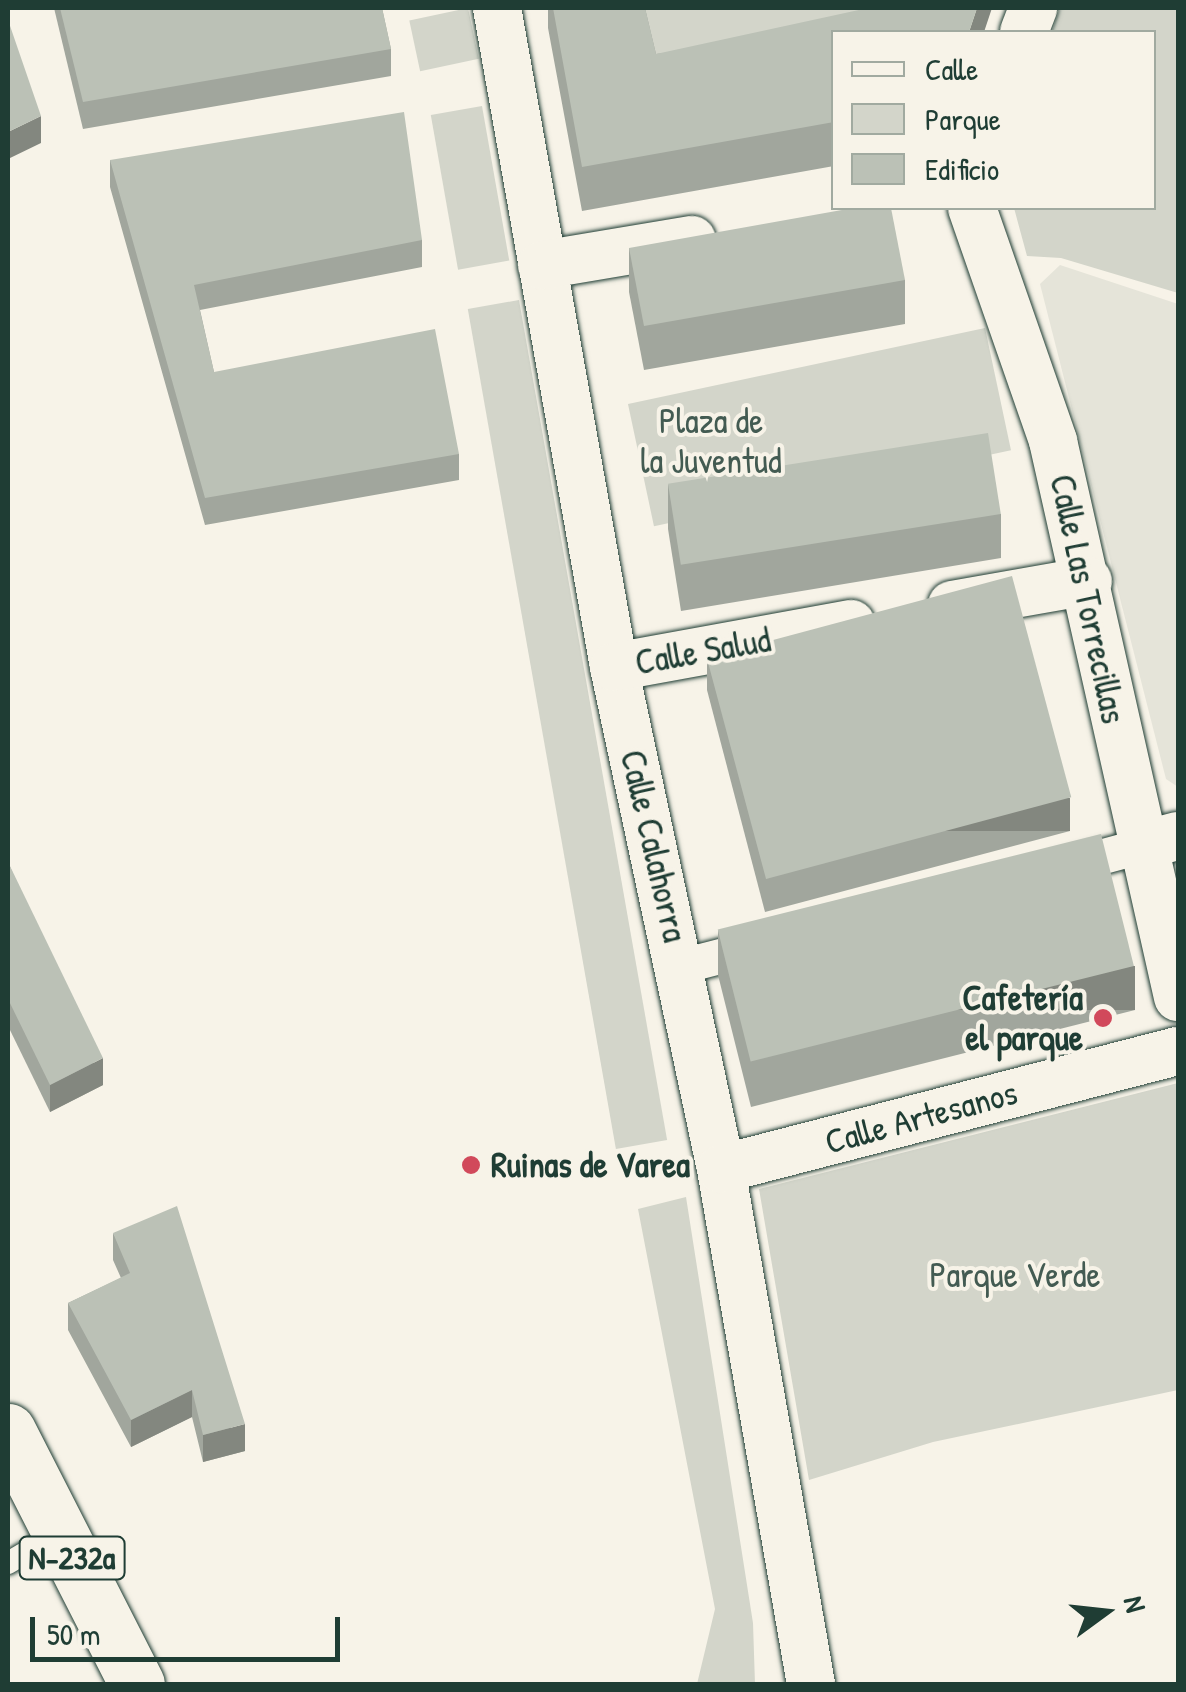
<!DOCTYPE html>
<html>
<head>
<meta charset="utf-8">
<style>
  body { margin:0 }
  #map { position:relative; width:1186px; height:1692px; overflow:hidden; background:#f7f3e8; font-family:"Patrick Hand",sans-serif }
  div>[style] { position:absolute }
  [style*='--x'] { left:calc(var(--x)*1px); top:calc(var(--y)*1px); width:calc(var(--w)*1px); rotate:calc(var(--a)*1deg) }
  .built>* { inset:0; background:#e5e4d9 }
  .green>* { inset:0; background:#d3d5ca; transform-origin:0 0 }
  .roads { filter:drop-shadow(0 0 2px #1f3d34) drop-shadow(0 0 2px #1f3d34) }
  .service>* { height:22px; margin:-11px; padding:0 11px; transform-origin:11px; border-radius:11px; background:#f7f3e8 }
  .pedestrian>* { height:35px; margin:-17.5px; padding:0 17.5px; transform-origin:17.5px; border-radius:17.5px; background:#f7f3e8 }
  .minor>* { height:48px; margin:-24px; padding:0 24px; transform-origin:24px; border-radius:24px; background:#f7f3e8 }
  .primary>* { height:55px; margin:-27.5px; padding:0 27.5px; transform-origin:27.5px; border-radius:27.5px; background:#f7f3e8 }
  .wall>* { inset:0; background:#a1a69d }
  .shaded-wall>* { inset:0; background:#83877f; transform-origin:0 0 }
  .building>* { inset:0; background:#bbc1b6; transform-origin:0 0 }
  .dots>* { width:28px; height:28px; translate:-50% -50%; box-sizing:border-box; border:5px solid #f7f3e8; border-radius:50% }
  span { translate:-50% -50%; white-space:nowrap; text-align:center; line-height:1.15; -webkit-text-stroke:8px #f7f3e8; paint-order:stroke }
  .shield-label span { padding:2px 8px; background:#f7f3e8; border:2px solid; border-radius:8px; -webkit-text-stroke-width:0 }
  .shield-label { font-size:32px; color:#1f3d34; font-weight:700 }
  .park-label { font-size:35px; color:#435b52 }
  .street-label { font-size:35px; color:#1f3d34 }
  .poi-label { font-size:35px; color:#1f3d34; font-weight:700 }
  .right { translate:-100% -50%; text-align:right }
  .left { translate:0 -50%; text-align:left }
  .frame { position:absolute; inset:0; border:10px solid #1f3d34; pointer-events:none }
  .legend { position:absolute; left:831px; top:30px; width:325px; height:180px; box-sizing:border-box; background:#f7f3e8; border:2px solid #a1aaa0; margin:0; padding:12px 18px; list-style:none; font-size:30px; color:#1f3d34 }
  .legend li { display:flex; align-items:center; gap:20px; height:50px }
  .legend b { width:50px; border:2px solid #a1aaa0 }
  .north { position:absolute; left:1056px; top:1562px; width:100px; height:100px; -webkit-text-stroke:8px #f7f3e8; paint-order:stroke; rotate:75deg; font-size:28px; font-weight:700; line-height:40px; text-align:center; color:#1f3d34 }
  .north::after { content:''; display:block; margin:auto; width:35px; height:45px; background:#1f3d34; clip-path:polygon(50% 0,100% 100%,50% 72%,0 100%) }
  .scale { position:absolute; left:30px; top:1617px; width:310px; height:45px; box-sizing:border-box; border:5px solid #1f3d34; border-top:0; padding-left:12px; font-size:30px; line-height:35px; white-space:nowrap; color:#1f3d34; -webkit-text-stroke:8px #f7f3e8; paint-order:stroke }
</style>
</head>
<body>
<div id="map">
  <div class="built">
    <div style="clip-path:polygon(1060px 265px,1178px 304px,1178px 787px,1166px 779px,1040px 284px)"></div>
  </div>
  <div class="green">
    <div style="left:468px;top:8px;width:52px;height:60px;rotate:78deg"></div>
    <div style="clip-path:polygon(609px 8px,890px 8px,656px 98px)"></div>
    <div style="clip-path:polygon(1060px 8px,1178px 8px,1178px 293px,1061px 258px,1027px 256px,1014px 208px,1154px 208px,1154px 32px,1052px 32px)"></div>
    <div style="left:482px;top:106px;width:157px;height:52px;rotate:80deg"></div>
    <div style="left:519px;top:300px;width:853px;height:52px;rotate:80deg"></div>
    <div style="left:985px;top:328px;width:125px;height:365px;rotate:78deg"></div>
    <div style="clip-path:polygon(1178px 1083px,1178px 1390px,933px 1442px,809px 1480px,759px 1189px)"></div>
    <div style="clip-path:polygon(686px 1197px,753px 1623px,755px 1684px,697px 1684px,715px 1609px,638px 1209px)"></div>
  </div>
  <div class="roads">
    <div class="service">
      <div style="--x:8;--y:1563;--w:59;--a:-30.5"></div>
    </div>
    <div class="pedestrian">
      <div style="--x:1059;--y:868;--w:84;--a:-15.2"></div>
      <div style="--x:681;--y:966;--w:84;--a:-14.5"></div>
    </div>
    <div class="minor">
      <div style="--x:497;--y:8;--w:669;--a:79.93"></div>
      <div style="--x:614;--y:667;--w:513;--a:77.97"></div>
      <div style="--x:721;--y:1169;--w:523;--a:80.09"></div>
      <div style="--x:1024;--y:32;--w:26;--a:-69"></div>
      <div style="--x:972;--y:208;--w:247;--a:70.8"></div>
      <div style="--x:1053;--y:441;--w:570;--a:77.33"></div>
      <div style="--x:542;--y:265;--w:152;--a:-9.5"></div>
      <div style="--x:952;--y:605;--w:138;--a:-10"></div>
      <div style="--x:614;--y:667;--w:241;--a:-10.3"></div>
      <div style="--x:1140;--y:846;--w:39;--a:-15"></div>
      <div style="--x:721;--y:1169;--w:472;--a:-14.5"></div>
    </div>
    <div class="primary">
      <div style="--x:8;--y:1431;--w:284;--a:63"></div>
    </div>
  </div>
  <div class="wall">
    <div style="clip-path:polygon(54px 8px,382px 8px,391px 49px,391px 76px,83px 129px)"></div>
    <div style="clip-path:polygon(548px 8px,645px 8px,656px 54px,834px 32px,834px 166px,582px 211px,548px 28px)"></div>
    <div style="clip-path:polygon(110px 160px,422px 240px,422px 267px,200px 310px,214px 372px,459px 454px,459px 480px,205px 525px,110px 187px)"></div>
    <div style="clip-path:polygon(629px 248px,905px 280px,905px 324px,644px 370px,629px 292px)"></div>
    <div style="clip-path:polygon(668px 485px,1001px 514px,1001px 558px,681px 611px,668px 529px)"></div>
    <div style="clip-path:polygon(707px 657px,1070px 831px,765px 912px,707px 690px)"></div>
    <div style="clip-path:polygon(8px 862px,103px 1085px,50px 1112px,8px 1026px)"></div>
    <div style="clip-path:polygon(718px 931px,1135px 1010px,751px 1107px,718px 975px)"></div>
    <div style="clip-path:polygon(113px 1233px,245px 1451px,203px 1462px,192px 1417px,131px 1447px,68px 1330px,68px 1303px,121px 1278px,113px 1260px)"></div>
  </div>
  <div class="shaded-wall">
    <div style="clip-path:polygon(977px 8px,992px 8px,984px 32px,969px 32px)"></div>
    <div style="clip-path:polygon(41px 116px,41px 143px,8px 159px,8px 132px)"></div>
    <div style="left:1070px;top:798px;width:33px;height:315px;rotate:90deg"></div>
    <div style="left:1135px;top:966px;width:44px;height:396px;rotate:90deg"></div>
    <div style="clip-path:polygon(103px 1058px,103px 1085px,50px 1112px,50px 1085px)"></div>
    <div style="clip-path:polygon(192px 1390px,192px 1417px,131px 1447px,131px 1420px)"></div>
    <div style="clip-path:polygon(245px 1424px,245px 1451px,203px 1462px,203px 1435px)"></div>
  </div>
  <div class="building">
    <div style="clip-path:polygon(60px 8px,382px 8px,391px 49px,83px 102px)"></div>
    <div style="clip-path:polygon(553px 8px,645px 8px,656px 54px,868px 8px,977px 8px,969px 32px,834px 32px,834px 122px,582px 167px)"></div>
    <div style="clip-path:polygon(8px 20px,41px 116px,8px 132px)"></div>
    <div style="clip-path:polygon(404px 112px,422px 240px,194px 285px,214px 372px,435px 329px,459px 454px,205px 498px,110px 160px)"></div>
    <div style="clip-path:polygon(853px 208px,891px 208px,905px 280px,644px 326px,629px 248px)"></div>
    <div style="left:988px;top:433px;width:82px;height:324px;rotate:81deg"></div>
    <div style="left:1012px;top:576px;width:229px;height:316px;rotate:75deg"></div>
    <div style="left:1101px;top:834px;width:136px;height:395px;rotate:76deg"></div>
    <div style="clip-path:polygon(8px 862px,103px 1058px,50px 1085px,8px 999px)"></div>
    <div style="clip-path:polygon(177px 1206px,245px 1424px,203px 1435px,192px 1390px,131px 1420px,68px 1303px,130px 1273px,113px 1233px)"></div>
  </div>
  <div class="dots">
    <div style="left:1103px;top:1018px;background:#d1495b"></div>
    <div style="left:471px;top:1165px;background:#d1495b"></div>
  </div>
  <div class="shield-label">
    <span style="left:72px;top:1558px">N-232a</span>
  </div>
  <div class="park-label">
    <span style="left:711px;top:441px">Plaza de<br>la Juventud</span>
    <span style="left:1015px;top:1275px">Parque Verde</span>
  </div>
  <div class="street-label">
    <span style="left:1088px;top:599px;rotate:78deg">Calle Las Torrecillas</span>
    <span style="left:703px;top:651px;rotate:-10deg">Calle Salud</span>
    <span style="left:654px;top:846px;rotate:77deg">Calle Calahorra</span>
    <span style="left:921px;top:1117px;rotate:-15deg">Calle Artesanos</span>
  </div>
  <div class="poi-label">
    <span class="right" style="left:1083px;top:1018px">Cafetería<br>el parque</span>
    <span class="left" style="left:491px;top:1165px">Ruinas de Varea</span>
  </div>
  <div class="frame"></div>
  <ul class="legend">
  <li><b style="height:12px;background:#f7f3e8"></b>Calle</li>
  <li><b style="height:28px;background:#d3d5ca"></b>Parque</li>
  <li><b style="height:28px;background:#bbc1b6"></b>Edificio</li>
  </ul>
  <div class="north">N</div>
  <div class="scale">50 m</div>
</div>
</body>
</html>
